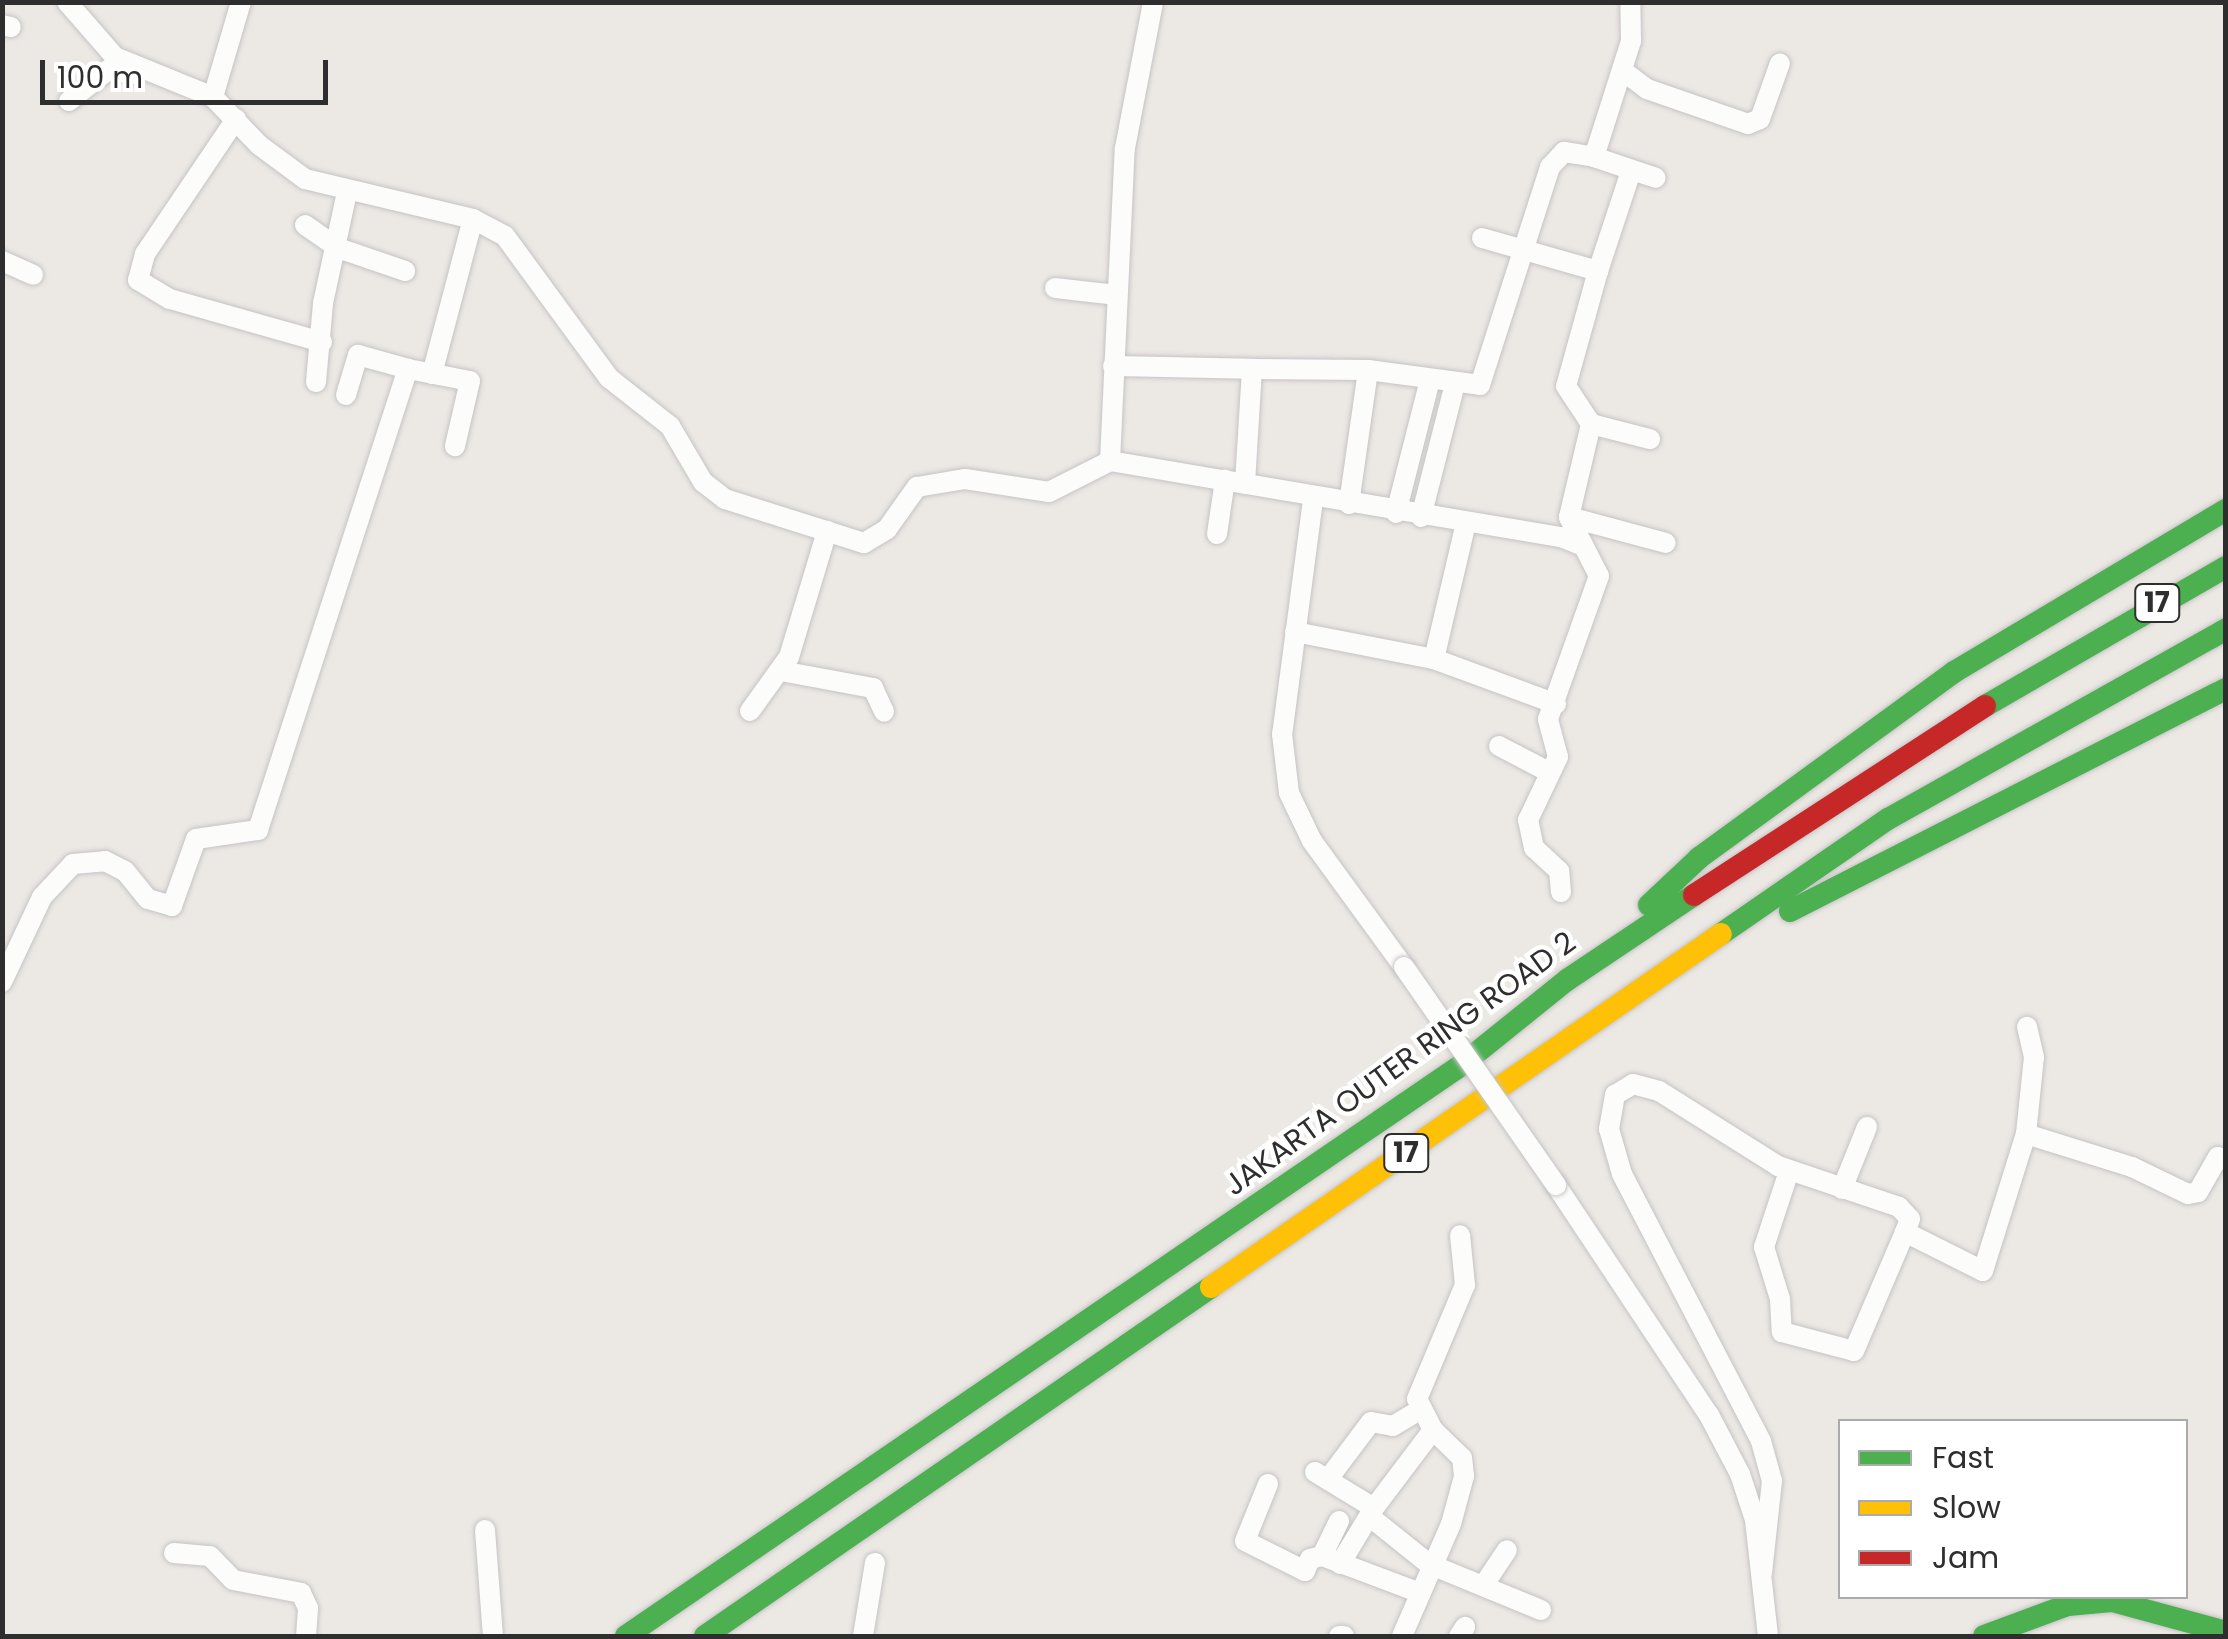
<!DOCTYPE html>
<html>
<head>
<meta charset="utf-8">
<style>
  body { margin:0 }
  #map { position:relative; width:2228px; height:1639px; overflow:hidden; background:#ece8e4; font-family:Poppins,sans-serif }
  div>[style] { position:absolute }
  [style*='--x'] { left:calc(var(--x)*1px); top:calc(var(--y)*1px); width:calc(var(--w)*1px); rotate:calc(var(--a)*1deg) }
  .roads { filter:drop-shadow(0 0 2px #c5c4c5) drop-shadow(0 0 2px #c5c4c5) }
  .street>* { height:20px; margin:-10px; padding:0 10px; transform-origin:10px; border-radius:10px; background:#fcfcfb }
  .fast>* { height:22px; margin:-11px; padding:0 11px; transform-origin:11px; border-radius:11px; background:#4caf50 }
  .slow>* { height:22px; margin:-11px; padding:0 11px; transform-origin:11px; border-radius:11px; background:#ffc107 }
  .jam>* { height:22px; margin:-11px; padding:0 11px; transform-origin:11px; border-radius:11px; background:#c62828 }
  .bridges { filter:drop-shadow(0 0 2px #c5c4c5) drop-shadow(0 0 2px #c5c4c5) }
  .street-bridge>* { height:20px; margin:-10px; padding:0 10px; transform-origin:10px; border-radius:10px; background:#fcfcfb }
  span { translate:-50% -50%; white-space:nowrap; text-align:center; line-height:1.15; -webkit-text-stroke:9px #fff; paint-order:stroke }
  .shield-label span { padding:2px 8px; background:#fff; border:2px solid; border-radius:8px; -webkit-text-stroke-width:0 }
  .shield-label { font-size:28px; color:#2e2e2e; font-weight:700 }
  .street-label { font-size:30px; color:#2e2e2e }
  .frame { position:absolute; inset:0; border:5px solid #2e2e2e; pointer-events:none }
  .legend { position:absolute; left:1838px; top:1419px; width:350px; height:180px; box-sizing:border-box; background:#fff; border:2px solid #ababab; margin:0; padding:12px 18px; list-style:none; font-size:30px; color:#2e2e2e }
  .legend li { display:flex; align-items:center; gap:20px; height:50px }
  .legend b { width:50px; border:2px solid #ababab }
  .scale { position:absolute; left:40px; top:60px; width:288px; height:45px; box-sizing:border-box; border:5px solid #2e2e2e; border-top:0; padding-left:12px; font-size:30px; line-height:35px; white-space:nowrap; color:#2e2e2e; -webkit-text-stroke:8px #fff; paint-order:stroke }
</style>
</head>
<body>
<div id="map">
  <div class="roads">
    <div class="street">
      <div style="--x:67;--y:2;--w:73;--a:48.9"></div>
      <div style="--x:115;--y:57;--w:106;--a:22.2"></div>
      <div style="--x:213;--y:97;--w:66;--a:46.2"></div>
      <div style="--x:259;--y:145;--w:57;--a:36.5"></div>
      <div style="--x:305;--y:179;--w:173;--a:13.4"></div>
      <div style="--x:473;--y:219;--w:36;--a:28"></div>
      <div style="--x:505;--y:236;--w:176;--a:53.8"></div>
      <div style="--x:609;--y:378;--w:78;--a:38.2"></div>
      <div style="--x:670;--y:426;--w:65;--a:59.5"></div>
      <div style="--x:703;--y:482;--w:28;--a:38"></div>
      <div style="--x:725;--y:499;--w:146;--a:17.6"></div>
      <div style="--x:864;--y:543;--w:27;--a:-31"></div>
      <div style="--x:887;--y:529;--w:52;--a:-54.5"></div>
      <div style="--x:917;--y:487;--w:49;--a:-9.5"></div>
      <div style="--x:965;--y:479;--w:85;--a:8.8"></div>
      <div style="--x:1049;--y:492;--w:68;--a:-26.9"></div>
      <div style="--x:1110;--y:461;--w:457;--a:9.6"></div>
      <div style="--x:1561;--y:537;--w:24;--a:22"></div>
      <div style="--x:2;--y:25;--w:9;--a:13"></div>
      <div style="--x:1623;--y:71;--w:30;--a:37"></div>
      <div style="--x:1647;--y:89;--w:107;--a:19.1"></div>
      <div style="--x:1748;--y:124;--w:13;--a:-23"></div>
      <div style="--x:1760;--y:119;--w:59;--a:-70.3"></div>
      <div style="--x:213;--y:97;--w:99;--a:-73.6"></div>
      <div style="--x:69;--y:101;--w:50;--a:-38.5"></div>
      <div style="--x:108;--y:70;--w:27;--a:8"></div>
      <div style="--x:236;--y:119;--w:163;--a:124"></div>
      <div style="--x:145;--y:254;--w:27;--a:105"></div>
      <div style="--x:138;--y:280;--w:37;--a:31"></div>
      <div style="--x:170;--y:299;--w:158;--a:15.8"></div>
      <div style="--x:1594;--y:157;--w:65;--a:18.7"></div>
      <div style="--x:305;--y:225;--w:40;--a:34.9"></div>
      <div style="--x:338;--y:248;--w:71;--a:18.9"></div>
      <div style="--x:1482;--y:238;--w:121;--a:15.9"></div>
      <div style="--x:1598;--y:271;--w:119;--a:105.5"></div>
      <div style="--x:1566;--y:386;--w:45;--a:56.7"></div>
      <div style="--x:2;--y:261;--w:34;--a:24"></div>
      <div style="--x:1598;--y:271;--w:105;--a:-71.7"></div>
      <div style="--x:1055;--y:288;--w:61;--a:6.5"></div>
      <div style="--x:1113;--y:366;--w:139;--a:1.2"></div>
      <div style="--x:1252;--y:369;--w:115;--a:93.5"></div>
      <div style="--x:1252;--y:369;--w:116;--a:0.5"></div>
      <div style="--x:1368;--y:370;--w:113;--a:7.6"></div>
      <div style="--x:1480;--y:385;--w:229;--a:-72.2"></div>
      <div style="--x:1550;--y:167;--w:21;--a:-47"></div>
      <div style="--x:1564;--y:152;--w:30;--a:9"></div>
      <div style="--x:1594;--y:157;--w:122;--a:-72.3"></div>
      <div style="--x:1631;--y:41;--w:39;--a:-91"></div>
      <div style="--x:432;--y:374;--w:160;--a:-75.2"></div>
      <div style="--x:316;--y:382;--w:79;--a:-84.9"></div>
      <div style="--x:323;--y:303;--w:114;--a:-77.8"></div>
      <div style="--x:346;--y:395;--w:42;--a:-73.3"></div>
      <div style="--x:358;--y:355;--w:52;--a:15.6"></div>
      <div style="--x:1591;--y:424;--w:61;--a:14.3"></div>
      <div style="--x:1110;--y:461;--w:313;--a:-87.3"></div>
      <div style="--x:1125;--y:148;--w:149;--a:-79.1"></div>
      <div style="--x:1313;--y:500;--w:236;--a:97.5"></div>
      <div style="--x:1282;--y:734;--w:59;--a:83.2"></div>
      <div style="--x:1289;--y:793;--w:53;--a:64.4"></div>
      <div style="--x:1312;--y:841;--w:156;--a:53.9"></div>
      <div style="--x:1349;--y:504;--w:135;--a:-81.9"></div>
      <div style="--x:1396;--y:513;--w:137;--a:-75.7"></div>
      <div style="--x:1421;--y:517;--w:137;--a:-75.7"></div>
      <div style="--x:1569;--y:517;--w:100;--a:15"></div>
      <div style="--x:1217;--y:534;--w:55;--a:-81.6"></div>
      <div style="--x:1295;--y:632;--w:142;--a:11"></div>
      <div style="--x:1434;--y:659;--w:130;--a:20.2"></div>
      <div style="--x:1434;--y:659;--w:140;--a:-76.8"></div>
      <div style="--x:781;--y:671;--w:94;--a:10.5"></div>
      <div style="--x:873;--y:688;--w:26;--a:65"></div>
      <div style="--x:750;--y:711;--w:67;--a:-54.2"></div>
      <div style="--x:789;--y:657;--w:132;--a:-73.2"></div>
      <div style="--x:1499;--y:746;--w:56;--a:27.5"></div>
      <div style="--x:1561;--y:892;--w:21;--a:-95"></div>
      <div style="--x:1559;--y:871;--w:34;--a:-137"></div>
      <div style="--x:1534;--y:848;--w:29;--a:-102"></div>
      <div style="--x:1528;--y:820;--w:70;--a:-64.5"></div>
      <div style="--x:1558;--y:757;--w:39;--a:-105"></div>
      <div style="--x:1548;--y:719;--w:152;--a:-70.4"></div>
      <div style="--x:1599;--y:576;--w:66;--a:-117"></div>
      <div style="--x:1569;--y:517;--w:96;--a:-76.7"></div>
      <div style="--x:2;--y:982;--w:94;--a:-64.8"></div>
      <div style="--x:42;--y:897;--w:45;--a:-46.8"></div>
      <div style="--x:73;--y:864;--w:32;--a:-5"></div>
      <div style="--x:105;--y:861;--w:22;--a:27"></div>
      <div style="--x:125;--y:871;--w:36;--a:51"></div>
      <div style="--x:148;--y:899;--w:25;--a:16"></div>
      <div style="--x:172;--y:906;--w:71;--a:-70.3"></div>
      <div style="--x:196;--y:839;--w:63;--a:-8.3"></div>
      <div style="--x:258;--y:830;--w:485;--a:-72"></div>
      <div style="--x:408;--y:369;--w:63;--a:11"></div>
      <div style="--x:470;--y:381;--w:67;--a:103"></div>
      <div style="--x:2026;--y:1134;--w:77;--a:-84.1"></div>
      <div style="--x:2034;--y:1057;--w:31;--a:-103"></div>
      <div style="--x:1789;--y:1171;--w:80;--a:108.2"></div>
      <div style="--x:1764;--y:1247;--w:54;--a:72.9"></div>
      <div style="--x:1780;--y:1299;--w:33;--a:87"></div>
      <div style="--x:1782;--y:1332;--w:74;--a:14.8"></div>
      <div style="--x:1854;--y:1351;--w:129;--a:-66.8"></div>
      <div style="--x:1556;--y:1185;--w:276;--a:56.4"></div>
      <div style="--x:1709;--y:1415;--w:67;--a:62.3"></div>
      <div style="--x:1740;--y:1474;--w:48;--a:71.9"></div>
      <div style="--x:1755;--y:1520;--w:117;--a:83.6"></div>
      <div style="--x:1842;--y:1189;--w:67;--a:-68"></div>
      <div style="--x:1315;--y:1472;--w:69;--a:31.4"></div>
      <div style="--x:1374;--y:1508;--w:98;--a:-52.9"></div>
      <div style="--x:1328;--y:1479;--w:71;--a:-53"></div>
      <div style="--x:1371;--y:1422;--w:22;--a:10"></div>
      <div style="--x:1393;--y:1426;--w:31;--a:-31"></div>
      <div style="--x:1268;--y:1484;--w:61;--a:112"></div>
      <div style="--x:1245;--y:1541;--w:67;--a:26.6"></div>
      <div style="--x:1305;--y:1571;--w:13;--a:-67"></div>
      <div style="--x:1310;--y:1559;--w:12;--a:-14"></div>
      <div style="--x:1322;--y:1556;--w:103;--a:20.6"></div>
      <div style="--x:485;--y:1530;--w:106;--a:85.7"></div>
      <div style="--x:174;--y:1553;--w:36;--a:5"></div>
      <div style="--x:210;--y:1556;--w:33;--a:46"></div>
      <div style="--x:233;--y:1580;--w:69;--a:10.8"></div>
      <div style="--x:301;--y:1593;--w:17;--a:65"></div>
      <div style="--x:308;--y:1608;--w:28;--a:94"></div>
      <div style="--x:1322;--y:1556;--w:39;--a:-64"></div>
      <div style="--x:1340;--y:1564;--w:56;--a:-58.9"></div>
      <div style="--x:1369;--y:1516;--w:77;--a:38.7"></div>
      <div style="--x:1429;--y:1564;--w:121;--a:22.3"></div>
      <div style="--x:1762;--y:1573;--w:93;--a:-83.8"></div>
      <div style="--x:1772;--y:1481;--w:41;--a:-105.4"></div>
      <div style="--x:1761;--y:1441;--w:301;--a:-117.5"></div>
      <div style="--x:1622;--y:1174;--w:47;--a:-106.1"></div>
      <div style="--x:1609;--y:1129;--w:35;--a:-80"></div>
      <div style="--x:1615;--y:1095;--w:21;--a:-31"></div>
      <div style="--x:1633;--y:1084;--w:27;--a:15"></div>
      <div style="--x:1659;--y:1091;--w:141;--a:32.2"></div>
      <div style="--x:1778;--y:1166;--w:128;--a:18.7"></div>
      <div style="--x:1899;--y:1207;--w:16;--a:47"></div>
      <div style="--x:1910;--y:1219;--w:14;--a:111"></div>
      <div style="--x:1905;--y:1232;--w:87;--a:26.6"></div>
      <div style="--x:1983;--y:1271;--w:144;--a:-72.6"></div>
      <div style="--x:2026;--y:1134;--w:111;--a:17.3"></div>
      <div style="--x:2132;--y:1167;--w:62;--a:25.7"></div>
      <div style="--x:2188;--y:1194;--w:10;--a:-11"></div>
      <div style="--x:2198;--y:1192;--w:40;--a:-60.3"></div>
      <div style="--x:2218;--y:1157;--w:9;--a:21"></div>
      <div style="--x:1483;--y:1586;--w:43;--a:-56.3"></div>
      <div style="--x:863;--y:1636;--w:74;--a:-80.7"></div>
      <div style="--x:1339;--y:1636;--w:5;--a:0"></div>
      <div style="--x:1402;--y:1636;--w:122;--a:-66.4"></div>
      <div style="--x:1451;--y:1524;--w:50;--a:-74.8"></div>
      <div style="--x:1464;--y:1476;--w:18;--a:-96"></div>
      <div style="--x:1462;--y:1458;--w:40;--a:-136"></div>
      <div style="--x:1433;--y:1430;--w:35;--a:-117"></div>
      <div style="--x:1417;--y:1399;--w:124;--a:-67.2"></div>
      <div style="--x:1465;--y:1285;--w:50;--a:-95.7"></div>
      <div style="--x:1459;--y:1636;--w:11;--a:-56"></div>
    </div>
    <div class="fast">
      <div style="--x:1985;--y:706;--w:278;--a:-30"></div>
      <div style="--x:1649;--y:905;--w:69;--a:-43.2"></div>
      <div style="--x:1699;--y:858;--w:316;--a:-36.1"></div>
      <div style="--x:1954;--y:672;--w:317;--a:-30.8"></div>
      <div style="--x:1790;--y:911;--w:489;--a:-27"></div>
      <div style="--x:1721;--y:934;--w:203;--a:-34.6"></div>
      <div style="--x:1888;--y:819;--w:388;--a:-29.3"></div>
      <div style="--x:626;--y:1636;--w:1010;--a:-34.35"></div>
      <div style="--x:1460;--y:1066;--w:137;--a:-38.8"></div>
      <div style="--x:1567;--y:980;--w:153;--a:-33.8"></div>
      <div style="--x:705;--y:1636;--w:615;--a:-34.59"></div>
      <div style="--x:1984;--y:1636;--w:90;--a:-20.3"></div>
      <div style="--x:2068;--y:1605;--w:44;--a:-5.2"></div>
      <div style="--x:2112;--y:1601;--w:118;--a:15.2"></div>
    </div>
    <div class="slow">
      <div style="--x:1211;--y:1287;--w:620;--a:-34.69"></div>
    </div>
    <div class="jam">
      <div style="--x:1694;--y:895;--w:347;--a:-33"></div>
    </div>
  </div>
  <div class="bridges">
    <div class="street-bridge">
      <div style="--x:1404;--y:967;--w:266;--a:55.1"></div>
    </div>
  </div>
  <div class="shield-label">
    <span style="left:2157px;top:603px">17</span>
    <span style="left:1406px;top:1153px">17</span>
  </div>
  <div class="street-label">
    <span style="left:1400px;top:1064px;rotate:-36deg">JAKARTA OUTER RING ROAD 2</span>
  </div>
  <div class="frame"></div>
  <ul class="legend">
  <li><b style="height:12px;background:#4caf50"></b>Fast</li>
  <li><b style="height:12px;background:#ffc107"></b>Slow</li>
  <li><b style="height:12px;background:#c62828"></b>Jam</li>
  </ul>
  <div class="scale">100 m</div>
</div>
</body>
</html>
